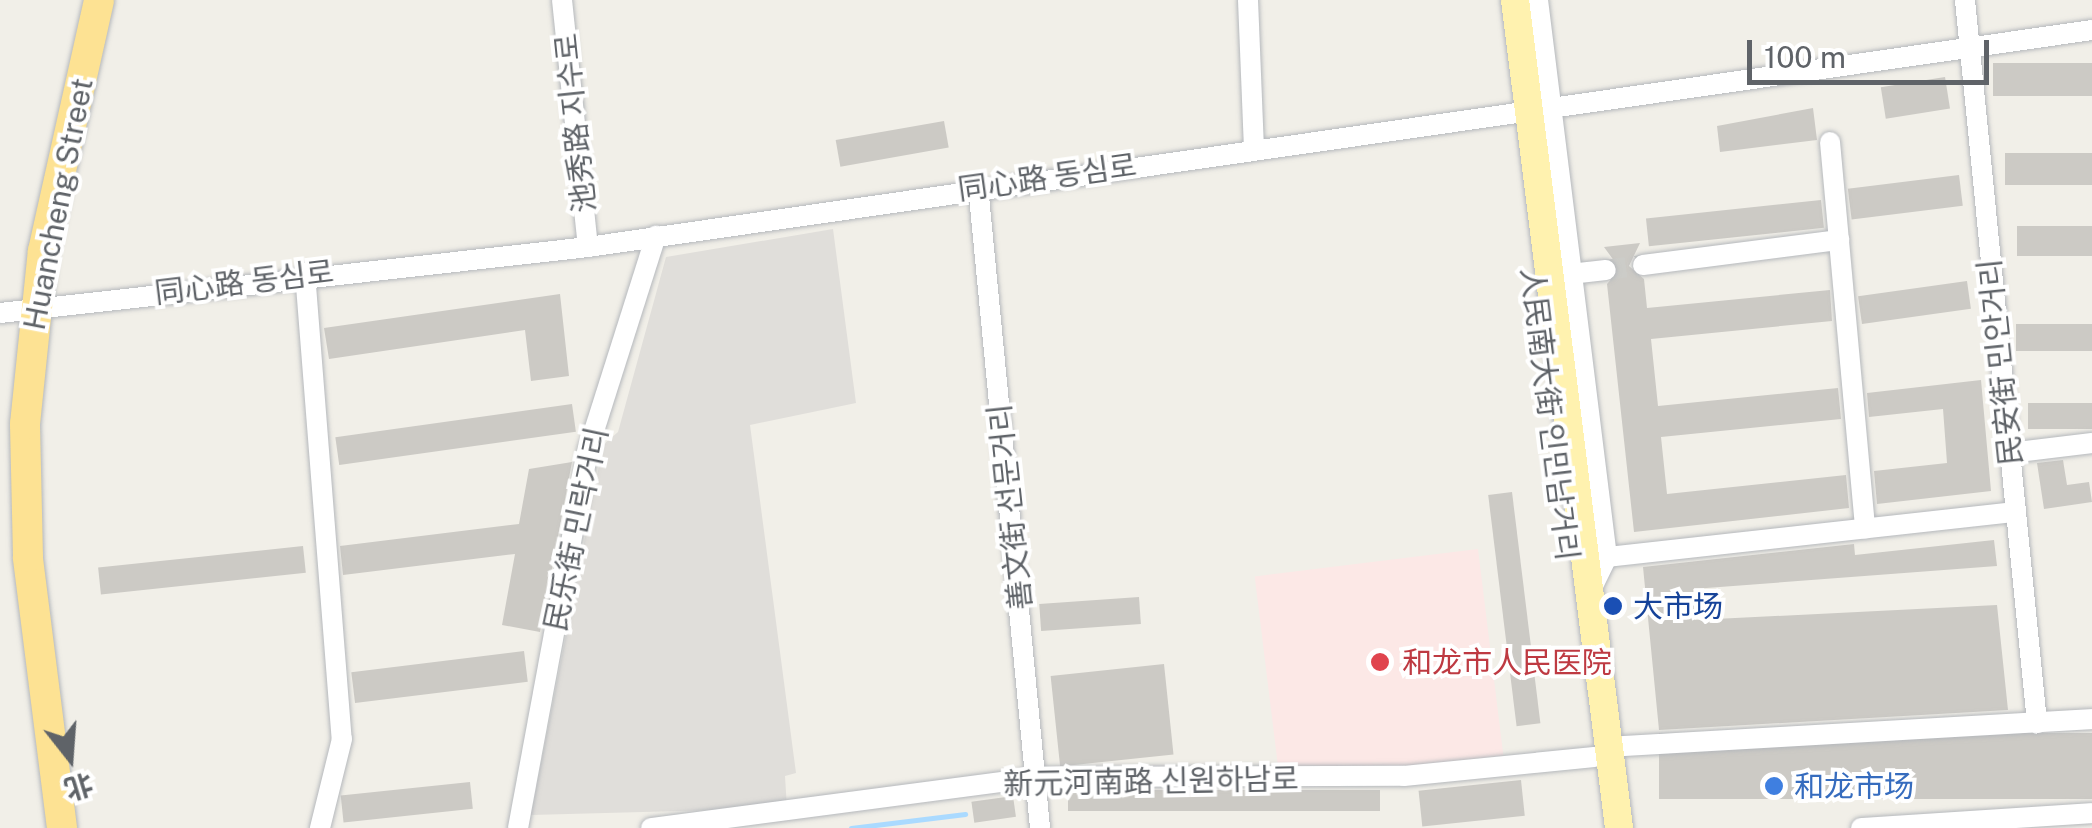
<!DOCTYPE html>
<html>
<head>
<meta charset="utf-8">
<style>
  body { margin:0 }
  #map { position:relative; width:2092px; height:828px; overflow:hidden; background:#f1efe8; font-family:"Public Sans","Noto Sans SC","Noto Sans KR",sans-serif }
  div>[style] { position:absolute }
  [style*='--x'] { left:calc(var(--x)*1px); top:calc(var(--y)*1px); width:calc(var(--w)*1px); rotate:calc(var(--a)*1deg) }
  .industrial>* { inset:0; background:#e0deda }
  .medical>* { inset:0; background:#fce8e6; transform-origin:0 0 }
  .stream>* { height:5px; margin:-2.5px; padding:0 2.5px; transform-origin:2.5px; border-radius:2.5px; background:#aadaff }
  .building>* { inset:0; background:#cccac5; transform-origin:0 0 }
  .minor-tunnel>* { height:20px; margin-top:-10px; transform-origin:0; background:repeating-linear-gradient(90deg,#ccccc8 0 20px,transparent 0 30px) }
  .roads { filter:drop-shadow(0 0 2px #b5b8bc) drop-shadow(0 0 2px #b5b8bc) }
  .minor>* { height:20px; margin:-10px; padding:0 10px; transform-origin:10px; border-radius:10px; background:#fff }
  .major>* { height:28px; margin:-14px; padding:0 14px; transform-origin:14px; border-radius:14px; background:#fff2af }
  .highway>* { height:30px; margin:-15px; padding:0 15px; transform-origin:15px; border-radius:15px; background:#fde293 }
  .dots>* { width:28px; height:28px; translate:-50% -50%; box-sizing:border-box; border:5px solid #fff; border-radius:50% }
  span { translate:-50% -50%; white-space:nowrap; text-align:center; line-height:1.15; -webkit-text-stroke:8px #fff; paint-order:stroke }
  .street-label { font-size:30px; color:#5f6368 }
  .transit-label { font-size:30px; color:#164399 }
  .left { translate:0 -50%; text-align:left }
  .health-label { font-size:30px; color:#be3a42 }
  .shop-label { font-size:30px; color:#366cbe }
  .north { position:absolute; left:20px; top:708px; width:100px; height:100px; -webkit-text-stroke:8px #fff; paint-order:stroke; rotate:163deg; font-size:28px; font-weight:700; line-height:40px; text-align:center; color:#5f6368 }
  .north::after { content:''; display:block; margin:auto; width:35px; height:45px; background:#5f6368; clip-path:polygon(50% 0,100% 100%,50% 72%,0 100%) }
  .scale { position:absolute; left:1747px; top:40px; width:242px; height:45px; box-sizing:border-box; border:5px solid #5f6368; border-top:0; padding-left:12px; font-size:30px; line-height:35px; white-space:nowrap; color:#5f6368; -webkit-text-stroke:8px #fff; paint-order:stroke }
</style>
</head>
<body>
<div id="map">
  <div class="industrial">
    <div style="clip-path:polygon(833px 229px,856px 403px,750px 425px,796px 773px,785px 776px,787px 808px,531px 815px,603px 445px,618px 432px,666px 257px)"></div>
  </div>
  <div class="medical">
    <div style="left:1478px;top:549px;width:208px;height:225px;rotate:83deg"></div>
  </div>
  <div class="stream">
    <div style="--x:851;--y:828;--w:115;--a:-7"></div>
  </div>
  <div class="building">
    <div style="left:2092px;top:63px;width:33px;height:99px;rotate:90deg"></div>
    <div style="left:1945px;top:77px;width:32px;height:65px;rotate:81deg"></div>
    <div style="clip-path:polygon(1813px 108px,1817px 140px,1720px 152px,1717px 126px)"></div>
    <div style="left:944px;top:121px;width:27px;height:110px;rotate:80deg"></div>
    <div style="left:2092px;top:153px;width:32px;height:87px;rotate:90deg"></div>
    <div style="left:1959px;top:175px;width:31px;height:112px;rotate:83deg"></div>
    <div style="left:1821px;top:200px;width:28px;height:176px;rotate:84deg"></div>
    <div style="left:2092px;top:226px;width:30px;height:75px;rotate:90deg"></div>
    <div style="clip-path:polygon(1640px 243px,1629px 266px,1644px 279px,1647px 308px,1830px 290px,1832px 321px,1651px 339px,1658px 406px,1838px 388px,1841px 419px,1661px 437px,1667px 494px,1846px 475px,1849px 508px,1634px 532px,1607px 284px,1620px 269px,1604px 247px)"></div>
    <div style="left:1967px;top:281px;width:28px;height:110px;rotate:82deg"></div>
    <div style="clip-path:polygon(560px 294px,569px 376px,531px 381px,525px 330px,329px 359px,324px 328px)"></div>
    <div style="left:2092px;top:324px;width:27px;height:76px;rotate:90deg"></div>
    <div style="clip-path:polygon(1981px 380px,1991px 491px,1877px 504px,1874px 471px,1947px 463px,1943px 409px,1869px 417px,1867px 393px)"></div>
    <div style="left:2092px;top:403px;width:26px;height:64px;rotate:90deg"></div>
    <div style="left:572px;top:404px;width:28px;height:239px;rotate:82deg"></div>
    <div style="clip-path:polygon(2063px 460px,2067px 485px,2089px 482px,2092px 502px,2044px 509px,2037px 463px)"></div>
    <div style="clip-path:polygon(572px 462px,540px 632px,502px 625px,515px 554px,343px 575px,340px 546px,519px 524px,529px 469px)"></div>
    <div style="left:1512px;top:492px;width:233px;height:24px;rotate:83deg"></div>
    <div style="clip-path:polygon(1994px 540px,1997px 566px,1693px 589px,1695px 620px,1997px 605px,2008px 710px,1659px 730px,1643px 567px,1854px 544px,1855px 555px)"></div>
    <div style="left:303px;top:546px;width:27px;height:206px;rotate:84deg"></div>
    <div style="left:1139px;top:597px;width:27px;height:100px;rotate:86deg"></div>
    <div style="left:524px;top:651px;width:31px;height:174px;rotate:83deg"></div>
    <div style="left:1164px;top:664px;width:91px;height:114px;rotate:84deg"></div>
    <div style="left:2092px;top:733px;width:66px;height:433px;rotate:90deg"></div>
    <div style="left:1521px;top:780px;width:36px;height:103px;rotate:84deg"></div>
    <div style="left:470px;top:782px;width:27px;height:130px;rotate:84deg"></div>
    <div style="left:1380px;top:790px;width:21px;height:312px;rotate:90deg"></div>
    <div style="left:1013px;top:796px;width:21px;height:42px;rotate:82deg"></div>
  </div>
  <div class="minor-tunnel">
    <div style="--x:1606;--y:270;--w:37;--a:-8"></div>
  </div>
  <div class="roads">
    <div class="minor">
      <div style="--x:562;--y:0;--w:248;--a:84"></div>
      <div style="--x:1248;--y:0;--w:149;--a:87.7"></div>
      <div style="--x:1538;--y:0;--w:561;--a:82.94"></div>
      <div style="--x:1607;--y:557;--w:39;--a:116"></div>
      <div style="--x:1965;--y:0;--w:727;--a:84.31"></div>
      <div style="--x:1830;--y:142;--w:388;--a:84.8"></div>
      <div style="--x:978;--y:186;--w:645;--a:84.48"></div>
      <div style="--x:1643;--y:265;--w:198;--a:-7.3"></div>
      <div style="--x:305;--y:273;--w:467;--a:85.5"></div>
      <div style="--x:342;--y:739;--w:92;--a:103.9"></div>
      <div style="--x:1561;--y:275;--w:45;--a:-6.3"></div>
      <div style="--x:0;--y:313;--w:592;--a:-6.4"></div>
      <div style="--x:588;--y:247;--w:1520;--a:-8.21"></div>
      <div style="--x:2009;--y:453;--w:84;--a:-6.9"></div>
      <div style="--x:1607;--y:557;--w:410;--a:-6.3"></div>
      <div style="--x:1608;--y:747;--w:485;--a:-3.3"></div>
      <div style="--x:518;--y:828;--w:384;--a:-79.5"></div>
      <div style="--x:588;--y:450;--w:225;--a:-72.4"></div>
      <div style="--x:651;--y:828;--w:388;--a:-7.5"></div>
      <div style="--x:1036;--y:777;--w:368;--a:-0.2"></div>
      <div style="--x:1404;--y:776;--w:191;--a:-5.7"></div>
      <div style="--x:1861;--y:828;--w:231;--a:-3.7"></div>
    </div>
    <div class="major">
      <div style="--x:1515;--y:0;--w:835;--a:82.84"></div>
    </div>
    <div class="highway">
      <div style="--x:62;--y:828;--w:273;--a:-97.2"></div>
      <div style="--x:28;--y:557;--w:133;--a:-91.3"></div>
      <div style="--x:25;--y:424;--w:174;--a:-84.1"></div>
      <div style="--x:43;--y:251;--w:257;--a:-77.4"></div>
    </div>
  </div>
  <div class="dots">
    <div style="left:1613px;top:606px;background:#1a4fb4"></div>
    <div style="left:1380px;top:662px;background:#e0444e"></div>
    <div style="left:1774px;top:786px;background:#3f7fe0"></div>
  </div>
  <div class="street-label">
    <span style="left:575px;top:123px;rotate:-96deg">池秀路 지수로</span>
    <span style="left:1047px;top:177px;rotate:-8deg">同心路 동심로</span>
    <span style="left:58px;top:204px;rotate:-79deg">Huancheng Street</span>
    <span style="left:244px;top:282px;rotate:-7deg">同心路 동심로</span>
    <span style="left:2000px;top:362px;rotate:-96deg">民安街 민안거리</span>
    <span style="left:1550px;top:414px;rotate:83deg">人民南大街 인민남거리</span>
    <span style="left:1010px;top:507px;rotate:-96deg">善文街 선문거리</span>
    <span style="left:576px;top:529px;rotate:-78deg">民乐街 민락거리</span>
    <span style="left:1151px;top:781px;rotate:-1deg">新元河南路 신원하남로</span>
  </div>
  <div class="transit-label">
    <span class="left" style="left:1633px;top:606px">大市场</span>
  </div>
  <div class="health-label">
    <span class="left" style="left:1402px;top:662px">和龙市人民医院</span>
  </div>
  <div class="shop-label">
    <span class="left" style="left:1794px;top:786px">和龙市场</span>
  </div>
  <div class="north">北</div>
  <div class="scale">100 m</div>
</div>
</body>
</html>
